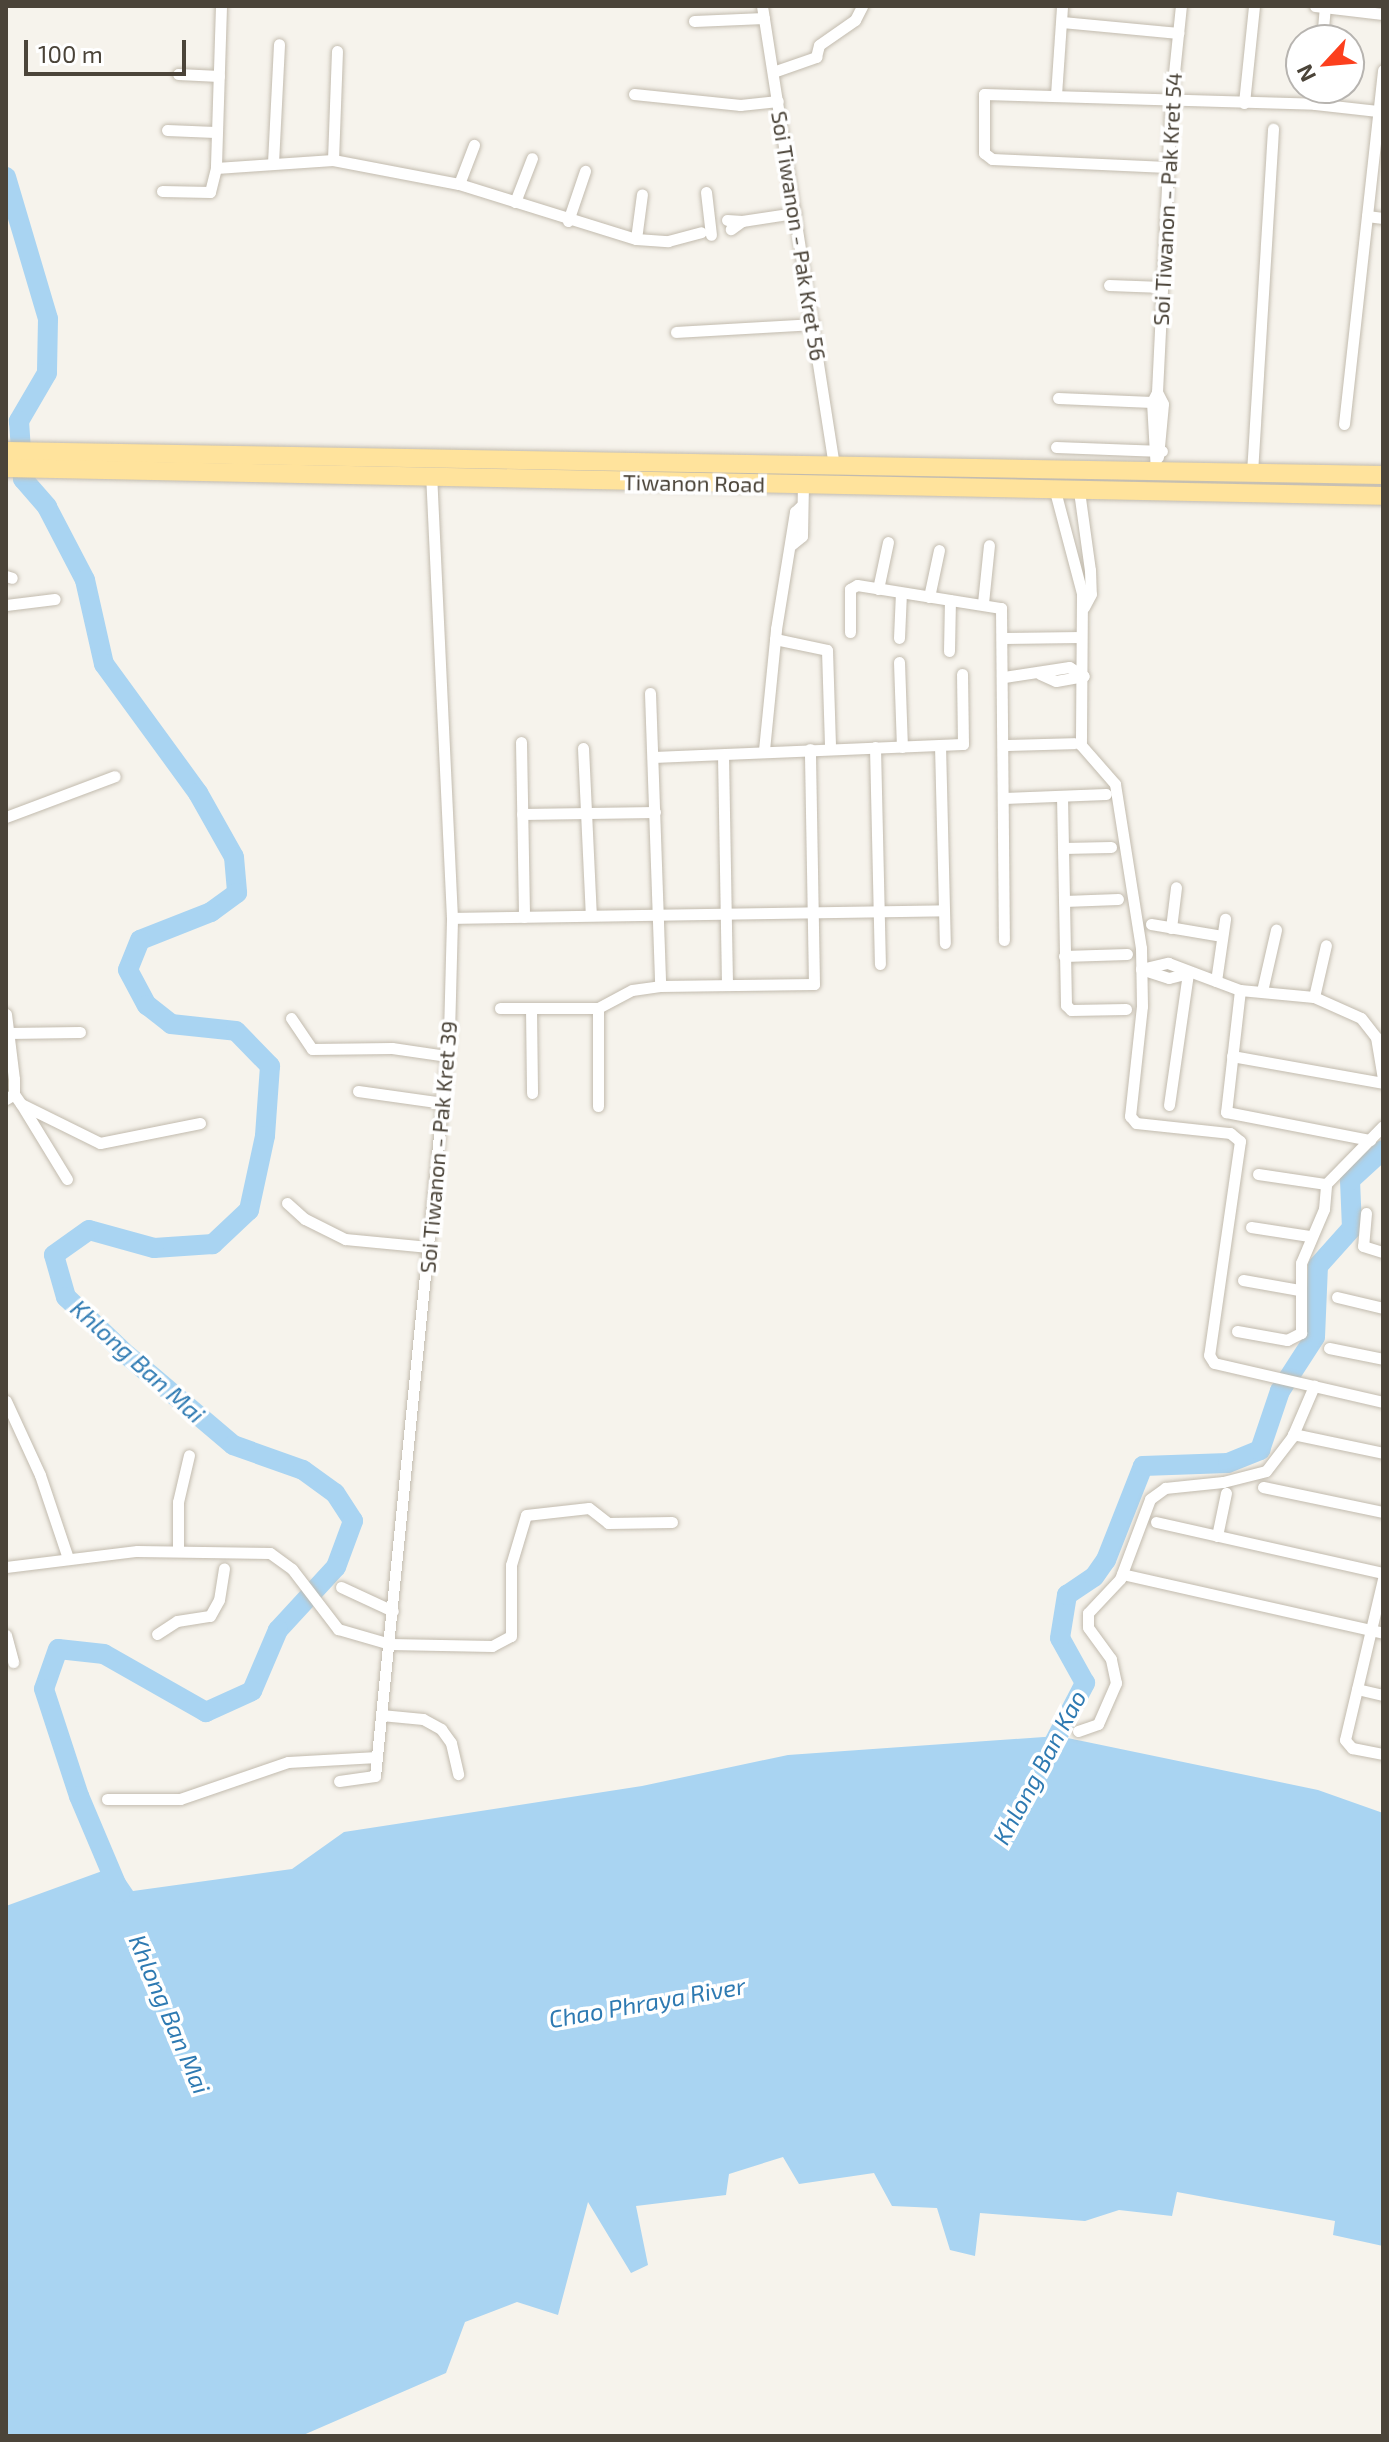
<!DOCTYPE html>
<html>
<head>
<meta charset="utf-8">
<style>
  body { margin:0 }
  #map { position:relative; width:1389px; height:2442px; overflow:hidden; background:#f6f3ec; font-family:"Exo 2",sans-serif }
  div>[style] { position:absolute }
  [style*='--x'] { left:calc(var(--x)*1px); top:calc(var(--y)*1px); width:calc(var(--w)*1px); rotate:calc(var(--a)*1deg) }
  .water>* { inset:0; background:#a9d4f2 }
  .river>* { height:20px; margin:-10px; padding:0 10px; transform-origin:10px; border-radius:10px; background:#a9d4f2 }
  .roads { filter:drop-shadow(0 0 2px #c2bbae) drop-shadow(0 0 2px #c2bbae) }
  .street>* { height:11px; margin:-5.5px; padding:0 5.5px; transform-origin:5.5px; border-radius:5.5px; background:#fff }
  .primary>* { height:18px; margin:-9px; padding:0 9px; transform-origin:9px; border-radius:9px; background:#ffe39c }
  span { translate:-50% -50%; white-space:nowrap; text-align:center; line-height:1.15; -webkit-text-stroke:7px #fff; paint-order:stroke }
  .street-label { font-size:22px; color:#4b4439 }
  .water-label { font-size:24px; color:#2e7ab2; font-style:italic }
  .frame { position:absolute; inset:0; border:8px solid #4b4439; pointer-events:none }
  .north { position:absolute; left:1285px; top:24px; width:80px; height:80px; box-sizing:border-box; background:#fff; border:2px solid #b7b4b0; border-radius:50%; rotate:244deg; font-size:22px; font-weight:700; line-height:32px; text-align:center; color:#4b4439 }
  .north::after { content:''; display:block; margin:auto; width:28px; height:36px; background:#fc3f1d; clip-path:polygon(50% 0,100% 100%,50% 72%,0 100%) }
  .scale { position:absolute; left:24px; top:40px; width:162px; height:36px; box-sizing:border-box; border:4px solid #4b4439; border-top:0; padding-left:10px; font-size:24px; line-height:28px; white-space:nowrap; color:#4b4439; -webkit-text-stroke:6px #fff; paint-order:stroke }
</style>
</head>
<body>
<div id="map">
  <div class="water">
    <div style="clip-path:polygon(1058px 1736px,1318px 1790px,1383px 1813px,1383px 2246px,1333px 2235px,1335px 2221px,1177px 2192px,1172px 2216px,1119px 2210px,1085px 2221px,980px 2213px,975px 2256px,950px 2250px,937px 2208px,892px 2206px,874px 2173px,799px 2184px,783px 2157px,729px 2174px,726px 2195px,636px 2206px,648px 2265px,631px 2273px,588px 2202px,558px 2315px,517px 2302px,465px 2322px,446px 2373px,301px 2436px,6px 2436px,6px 1906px,116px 1866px,133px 1891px,292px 1869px,344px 1832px,642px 1786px,788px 1755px)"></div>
  </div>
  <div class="river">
    <div style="--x:6;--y:177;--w:148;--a:73.5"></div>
    <div style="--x:48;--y:319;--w:54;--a:91.1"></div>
    <div style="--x:47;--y:373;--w:56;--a:120.3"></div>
    <div style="--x:19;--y:421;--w:58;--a:86.1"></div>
    <div style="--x:23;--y:479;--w:37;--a:49"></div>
    <div style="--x:47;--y:507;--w:82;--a:62.5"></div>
    <div style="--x:85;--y:580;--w:86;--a:77.3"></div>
    <div style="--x:104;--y:664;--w:160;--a:53.9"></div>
    <div style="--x:198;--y:793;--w:73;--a:60.6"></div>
    <div style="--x:234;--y:857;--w:36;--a:85"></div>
    <div style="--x:237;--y:893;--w:32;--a:144"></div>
    <div style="--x:211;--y:912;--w:76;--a:158.5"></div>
    <div style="--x:140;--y:940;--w:32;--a:112"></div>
    <div style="--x:128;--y:970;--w:40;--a:62"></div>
    <div style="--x:147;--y:1005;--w:31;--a:38"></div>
    <div style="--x:171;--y:1024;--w:65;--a:6.1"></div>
    <div style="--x:236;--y:1031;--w:49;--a:45.8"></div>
    <div style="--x:270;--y:1066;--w:70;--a:94.1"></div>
    <div style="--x:265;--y:1136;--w:76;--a:102.2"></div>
    <div style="--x:249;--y:1210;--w:50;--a:136.6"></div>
    <div style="--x:213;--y:1244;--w:59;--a:176.1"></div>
    <div style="--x:154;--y:1248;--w:67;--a:-164.5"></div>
    <div style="--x:89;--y:1230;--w:43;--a:144.5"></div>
    <div style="--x:54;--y:1255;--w:44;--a:74.1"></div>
    <div style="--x:66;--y:1297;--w:84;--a:43.6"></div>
    <div style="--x:127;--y:1355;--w:139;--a:40.3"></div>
    <div style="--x:233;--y:1445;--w:74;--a:19.7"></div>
    <div style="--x:303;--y:1470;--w:39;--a:36"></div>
    <div style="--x:335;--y:1493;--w:33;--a:57"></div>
    <div style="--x:353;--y:1521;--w:49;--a:110.3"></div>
    <div style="--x:336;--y:1567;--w:86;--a:132.6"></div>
    <div style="--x:278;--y:1630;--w:66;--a:113.1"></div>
    <div style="--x:252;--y:1691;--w:51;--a:155.5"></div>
    <div style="--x:206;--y:1712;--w:117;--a:-150.4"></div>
    <div style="--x:104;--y:1654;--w:46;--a:-173.8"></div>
    <div style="--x:58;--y:1649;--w:42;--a:109.3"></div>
    <div style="--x:44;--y:1689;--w:113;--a:71.9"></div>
    <div style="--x:79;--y:1796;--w:105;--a:67.1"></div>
    <div style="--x:1046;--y:1758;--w:85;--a:-62.5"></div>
    <div style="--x:1085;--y:1683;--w:51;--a:-119.1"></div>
    <div style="--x:1060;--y:1638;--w:44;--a:-80.8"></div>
    <div style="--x:1067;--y:1595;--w:32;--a:-34"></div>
    <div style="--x:1094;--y:1577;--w:21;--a:-55"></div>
    <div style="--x:1106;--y:1560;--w:101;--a:-68.5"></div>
    <div style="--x:1143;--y:1466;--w:85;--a:-2"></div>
    <div style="--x:1228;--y:1463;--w:35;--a:-22"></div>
    <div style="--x:1260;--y:1450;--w:62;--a:-71.3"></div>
    <div style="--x:1280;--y:1391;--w:64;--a:-57.1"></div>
    <div style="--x:1315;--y:1337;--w:71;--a:-87.6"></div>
    <div style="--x:1318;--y:1266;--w:51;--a:-48.2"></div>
    <div style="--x:1352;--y:1228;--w:48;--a:-92.4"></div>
    <div style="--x:1350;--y:1180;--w:45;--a:-42.3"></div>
  </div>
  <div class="roads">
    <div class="street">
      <div style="--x:221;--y:6;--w:162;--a:91.8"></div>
      <div style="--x:216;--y:168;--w:117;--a:-3.9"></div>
      <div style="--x:333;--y:160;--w:128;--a:10.8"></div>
      <div style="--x:459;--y:184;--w:185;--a:17.3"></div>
      <div style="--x:636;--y:239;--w:32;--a:4"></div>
      <div style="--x:668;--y:241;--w:34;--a:-15"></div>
      <div style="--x:762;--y:6;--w:466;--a:81.1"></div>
      <div style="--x:1315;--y:6;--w:68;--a:6.7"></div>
      <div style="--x:694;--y:21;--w:70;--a:-2.5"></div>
      <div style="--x:1062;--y:22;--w:117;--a:5.4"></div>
      <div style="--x:1322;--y:40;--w:34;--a:-85"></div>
      <div style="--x:773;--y:72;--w:46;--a:-19.2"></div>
      <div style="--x:816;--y:57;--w:12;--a:-76"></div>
      <div style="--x:819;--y:45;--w:44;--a:-34.8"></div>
      <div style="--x:855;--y:20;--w:16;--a:-63"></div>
      <div style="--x:178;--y:74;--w:41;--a:2.8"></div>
      <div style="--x:634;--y:94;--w:107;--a:5.9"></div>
      <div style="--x:740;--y:105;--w:38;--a:-6"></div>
      <div style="--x:1056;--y:95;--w:89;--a:-86.1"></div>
      <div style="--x:1244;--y:103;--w:98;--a:-84.1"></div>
      <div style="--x:1315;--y:104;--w:16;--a:-86"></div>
      <div style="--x:167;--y:130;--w:48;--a:2.4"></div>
      <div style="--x:333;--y:160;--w:109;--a:-87.9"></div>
      <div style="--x:273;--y:163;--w:119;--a:-87.1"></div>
      <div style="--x:1167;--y:167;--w:175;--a:-177.4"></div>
      <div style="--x:992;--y:159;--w:10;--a:-143"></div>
      <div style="--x:984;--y:153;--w:59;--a:-90"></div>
      <div style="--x:984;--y:94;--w:331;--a:1.7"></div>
      <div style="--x:1315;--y:104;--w:63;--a:6.3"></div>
      <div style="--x:459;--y:184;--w:42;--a:-69"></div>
      <div style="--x:162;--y:191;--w:48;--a:1.2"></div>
      <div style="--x:210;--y:192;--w:25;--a:-76"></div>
      <div style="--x:706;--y:192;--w:43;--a:83.4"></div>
      <div style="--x:515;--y:202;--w:47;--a:-68.9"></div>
      <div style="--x:1367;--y:216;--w:16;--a:7"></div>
      <div style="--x:727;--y:220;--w:15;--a:4"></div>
      <div style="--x:742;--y:221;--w:14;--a:144"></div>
      <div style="--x:568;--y:221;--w:53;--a:-71.2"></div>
      <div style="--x:742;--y:221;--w:54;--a:-8.6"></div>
      <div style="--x:636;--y:239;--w:45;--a:-82.4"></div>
      <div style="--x:1109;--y:285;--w:53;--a:2.2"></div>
      <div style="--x:676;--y:332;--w:138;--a:-3.3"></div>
      <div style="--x:1157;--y:392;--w:13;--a:63"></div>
      <div style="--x:1163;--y:404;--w:53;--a:95.4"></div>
      <div style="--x:1058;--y:398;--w:94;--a:2.4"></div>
      <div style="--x:1344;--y:424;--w:356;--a:-83.7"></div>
      <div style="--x:1056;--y:447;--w:106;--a:2.2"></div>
      <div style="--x:1156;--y:471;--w:69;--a:-93.3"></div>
      <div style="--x:1152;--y:402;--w:11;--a:-63"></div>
      <div style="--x:1157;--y:392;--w:290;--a:-87.2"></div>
      <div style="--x:1171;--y:102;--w:97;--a:-84.1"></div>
      <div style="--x:1252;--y:473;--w:345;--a:-86.5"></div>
      <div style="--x:1055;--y:491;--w:106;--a:75.2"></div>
      <div style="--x:1082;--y:593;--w:152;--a:90.4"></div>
      <div style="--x:1081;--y:745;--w:52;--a:48.9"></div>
      <div style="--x:1115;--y:784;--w:166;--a:81"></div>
      <div style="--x:1141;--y:948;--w:58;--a:89"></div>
      <div style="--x:1142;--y:1006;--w:111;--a:96.2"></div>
      <div style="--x:1130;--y:1116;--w:9;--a:49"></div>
      <div style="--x:1136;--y:1123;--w:95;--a:6.1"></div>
      <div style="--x:1230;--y:1133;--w:13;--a:39"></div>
      <div style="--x:1240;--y:1141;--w:216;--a:98.2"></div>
      <div style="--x:1209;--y:1355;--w:9;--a:58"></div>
      <div style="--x:1214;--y:1363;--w:173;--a:13"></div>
      <div style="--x:1079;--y:491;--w:80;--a:82.1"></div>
      <div style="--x:1090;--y:570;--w:24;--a:88"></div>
      <div style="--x:1091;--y:594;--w:15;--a:118"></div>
      <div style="--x:791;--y:545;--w:14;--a:-39"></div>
      <div style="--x:802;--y:536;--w:50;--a:-88.9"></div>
      <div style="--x:6;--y:576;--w:6;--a:18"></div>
      <div style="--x:878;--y:589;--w:48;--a:-78"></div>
      <div style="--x:929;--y:597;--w:48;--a:-78"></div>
      <div style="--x:983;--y:603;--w:58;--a:-84.1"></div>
      <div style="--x:6;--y:605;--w:49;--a:-7"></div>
      <div style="--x:850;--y:632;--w:43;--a:-90"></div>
      <div style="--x:850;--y:589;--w:8;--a:-30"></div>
      <div style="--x:857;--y:585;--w:146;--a:9.1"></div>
      <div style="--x:1001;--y:608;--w:332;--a:89.5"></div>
      <div style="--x:899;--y:638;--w:45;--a:-87.5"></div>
      <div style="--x:1004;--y:638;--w:77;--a:-0.7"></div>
      <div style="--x:775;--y:639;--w:53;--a:11.9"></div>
      <div style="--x:827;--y:650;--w:98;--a:88.2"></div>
      <div style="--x:949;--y:651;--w:51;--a:-88.9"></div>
      <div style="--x:899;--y:662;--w:85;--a:88"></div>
      <div style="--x:1040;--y:674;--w:17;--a:24"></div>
      <div style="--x:1056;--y:681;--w:28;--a:-10"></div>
      <div style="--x:1004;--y:677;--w:66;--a:-8.7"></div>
      <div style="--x:1069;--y:667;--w:17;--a:31"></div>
      <div style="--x:650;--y:693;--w:293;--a:88"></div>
      <div style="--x:521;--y:742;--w:175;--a:89"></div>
      <div style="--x:940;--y:745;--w:198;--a:88.6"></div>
      <div style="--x:1004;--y:745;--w:70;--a:-1.6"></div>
      <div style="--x:875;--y:747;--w:217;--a:88.7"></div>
      <div style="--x:583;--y:748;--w:167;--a:87.3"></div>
      <div style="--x:764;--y:750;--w:122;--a:-84.3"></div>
      <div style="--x:776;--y:629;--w:119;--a:-80.8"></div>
      <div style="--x:795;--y:512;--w:8;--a:-45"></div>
      <div style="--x:723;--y:755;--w:230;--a:89"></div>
      <div style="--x:653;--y:757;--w:310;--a:-2.4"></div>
      <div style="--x:963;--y:744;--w:70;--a:-90.8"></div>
      <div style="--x:1062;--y:796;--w:209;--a:88.9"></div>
      <div style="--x:1066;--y:1005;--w:7;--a:45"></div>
      <div style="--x:1071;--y:1010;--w:55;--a:-1"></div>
      <div style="--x:1004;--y:798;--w:102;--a:-2.2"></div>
      <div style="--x:522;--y:814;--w:133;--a:-0.9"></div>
      <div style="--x:6;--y:817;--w:116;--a:-20.6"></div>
      <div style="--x:1063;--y:848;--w:48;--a:-1.2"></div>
      <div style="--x:1064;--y:901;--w:54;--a:-2.1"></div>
      <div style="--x:452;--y:918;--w:492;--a:-0.9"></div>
      <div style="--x:1151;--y:924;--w:72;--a:9.6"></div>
      <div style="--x:1171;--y:928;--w:41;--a:-83"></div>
      <div style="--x:1064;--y:956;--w:63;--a:-1.8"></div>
      <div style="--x:1141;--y:969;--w:28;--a:-13"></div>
      <div style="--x:1168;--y:963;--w:77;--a:20.6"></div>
      <div style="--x:1240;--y:990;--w:74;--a:5.4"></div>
      <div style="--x:1314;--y:997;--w:51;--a:24.1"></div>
      <div style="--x:1361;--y:1018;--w:24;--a:52"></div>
      <div style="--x:1376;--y:1037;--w:43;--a:80.5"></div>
      <div style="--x:1141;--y:969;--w:29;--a:18"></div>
      <div style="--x:1169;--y:978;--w:20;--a:-15"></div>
      <div style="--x:1216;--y:981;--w:63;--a:-81.7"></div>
      <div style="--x:1240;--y:990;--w:123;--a:96.5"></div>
      <div style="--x:1226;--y:1112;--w:147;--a:11"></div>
      <div style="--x:1262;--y:991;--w:63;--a:-77.1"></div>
      <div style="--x:1314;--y:997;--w:53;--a:-77"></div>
      <div style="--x:500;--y:1008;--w:98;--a:0"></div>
      <div style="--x:598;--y:1008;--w:38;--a:-28"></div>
      <div style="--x:632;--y:990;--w:28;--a:-8"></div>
      <div style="--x:660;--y:986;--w:154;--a:-0.7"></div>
      <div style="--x:814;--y:984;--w:235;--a:-91"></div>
      <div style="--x:531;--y:1008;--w:85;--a:89.3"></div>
      <div style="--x:598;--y:1008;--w:98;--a:90"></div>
      <div style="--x:6;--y:1014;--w:65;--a:83"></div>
      <div style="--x:14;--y:1079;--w:15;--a:90"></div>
      <div style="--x:14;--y:1094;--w:9;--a:148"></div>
      <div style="--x:291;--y:1018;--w:37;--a:56"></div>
      <div style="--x:312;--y:1049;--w:80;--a:-0.7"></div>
      <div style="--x:392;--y:1048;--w:56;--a:8.3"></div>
      <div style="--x:8;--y:1033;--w:72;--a:-0.8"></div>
      <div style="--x:1232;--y:1056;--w:153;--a:10.1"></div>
      <div style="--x:358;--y:1091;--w:86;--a:8"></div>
      <div style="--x:14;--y:1094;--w:12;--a:55"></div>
      <div style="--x:21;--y:1104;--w:88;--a:26.3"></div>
      <div style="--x:100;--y:1143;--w:102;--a:-11.3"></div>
      <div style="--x:21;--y:1104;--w:88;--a:58.5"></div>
      <div style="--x:1169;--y:1105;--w:133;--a:-81.8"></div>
      <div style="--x:1258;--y:1174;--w:69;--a:8.4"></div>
      <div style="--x:287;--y:1203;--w:24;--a:42"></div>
      <div style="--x:305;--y:1219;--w:45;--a:26.6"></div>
      <div style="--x:345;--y:1239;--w:84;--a:5.4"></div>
      <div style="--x:1366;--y:1213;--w:33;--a:95"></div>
      <div style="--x:1363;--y:1246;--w:21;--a:17"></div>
      <div style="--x:1251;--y:1227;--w:59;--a:8.8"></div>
      <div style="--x:1243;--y:1280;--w:57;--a:10.1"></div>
      <div style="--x:1337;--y:1297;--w:47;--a:13.4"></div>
      <div style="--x:1237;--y:1331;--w:51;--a:10.2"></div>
      <div style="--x:1287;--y:1340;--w:16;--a:-27"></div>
      <div style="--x:1301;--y:1333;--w:70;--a:-90"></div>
      <div style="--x:1301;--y:1263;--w:59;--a:-66.9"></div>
      <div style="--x:1324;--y:1209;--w:25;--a:-85"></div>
      <div style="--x:1326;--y:1184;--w:81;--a:-45.5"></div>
      <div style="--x:1329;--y:1348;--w:55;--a:11.5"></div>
      <div style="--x:6;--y:1401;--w:81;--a:65.3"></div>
      <div style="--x:40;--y:1475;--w:88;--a:71.4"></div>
      <div style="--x:1293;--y:1434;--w:92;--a:11.9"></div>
      <div style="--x:1263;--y:1487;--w:123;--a:11.8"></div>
      <div style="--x:1156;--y:1522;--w:233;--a:12.7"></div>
      <div style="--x:1217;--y:1536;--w:44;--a:-78.2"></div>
      <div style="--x:178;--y:1551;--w:49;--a:-90"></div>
      <div style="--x:178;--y:1502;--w:48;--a:-76.8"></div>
      <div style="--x:6;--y:1567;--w:132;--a:-7"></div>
      <div style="--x:137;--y:1551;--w:133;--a:0.9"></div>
      <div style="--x:270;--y:1553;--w:27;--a:36"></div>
      <div style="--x:292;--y:1569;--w:76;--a:52.5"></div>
      <div style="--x:338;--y:1629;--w:54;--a:16.1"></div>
      <div style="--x:390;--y:1644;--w:102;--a:1.1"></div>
      <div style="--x:492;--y:1646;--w:21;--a:-28"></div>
      <div style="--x:511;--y:1636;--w:71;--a:-90"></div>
      <div style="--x:511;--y:1565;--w:52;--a:-73.3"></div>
      <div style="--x:526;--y:1515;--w:63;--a:-6.3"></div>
      <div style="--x:589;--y:1508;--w:24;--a:38"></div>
      <div style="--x:608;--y:1523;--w:64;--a:-0.9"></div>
      <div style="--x:1122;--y:1574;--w:268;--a:12.7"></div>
      <div style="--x:1383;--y:1579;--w:165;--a:103.3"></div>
      <div style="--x:1345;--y:1740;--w:11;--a:49"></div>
      <div style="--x:1352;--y:1748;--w:32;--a:11"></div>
      <div style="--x:341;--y:1587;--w:57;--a:24.8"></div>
      <div style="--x:157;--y:1634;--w:24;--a:-33"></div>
      <div style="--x:177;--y:1621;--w:33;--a:-9"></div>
      <div style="--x:210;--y:1616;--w:18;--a:-61"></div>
      <div style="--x:219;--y:1600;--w:32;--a:-81"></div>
      <div style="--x:6;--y:1635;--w:28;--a:75"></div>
      <div style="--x:1357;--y:1689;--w:27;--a:13"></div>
      <div style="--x:381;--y:1715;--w:42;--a:5.4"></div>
      <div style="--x:423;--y:1719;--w:21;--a:29"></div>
      <div style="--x:441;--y:1729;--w:17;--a:54"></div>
      <div style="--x:451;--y:1743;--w:32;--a:77"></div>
      <div style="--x:1078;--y:1731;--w:21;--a:-19"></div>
      <div style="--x:1098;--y:1724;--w:45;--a:-66.3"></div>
      <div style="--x:1116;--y:1683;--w:25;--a:-102"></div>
      <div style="--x:1111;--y:1659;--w:39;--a:-126"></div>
      <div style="--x:1088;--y:1627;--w:14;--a:-90"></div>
      <div style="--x:1088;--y:1613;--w:47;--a:-46.7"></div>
      <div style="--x:1120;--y:1579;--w:85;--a:-69.4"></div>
      <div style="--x:1150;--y:1499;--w:19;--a:-36"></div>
      <div style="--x:1165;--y:1488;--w:58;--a:-5.9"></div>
      <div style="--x:1223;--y:1482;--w:44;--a:-14.3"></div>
      <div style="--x:1266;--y:1471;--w:43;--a:-52.6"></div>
      <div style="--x:1292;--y:1437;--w:56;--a:-66.7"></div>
      <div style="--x:339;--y:1781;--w:36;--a:-8"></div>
      <div style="--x:375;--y:1776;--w:746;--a:-84.3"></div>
      <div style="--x:449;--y:1034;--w:116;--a:-88.5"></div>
      <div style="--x:452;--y:918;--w:444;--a:-92.7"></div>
      <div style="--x:107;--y:1799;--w:73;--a:0"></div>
      <div style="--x:180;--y:1799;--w:114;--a:-18.9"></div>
      <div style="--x:288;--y:1762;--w:89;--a:-3.2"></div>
    </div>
    <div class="primary">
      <div style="--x:6;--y:451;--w:1377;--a:1"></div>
      <div style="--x:6;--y:468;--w:1377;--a:1.16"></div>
    </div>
  </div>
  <div class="street-label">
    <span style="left:1167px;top:199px;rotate:-87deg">Soi Tiwanon - Pak Kret 54</span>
    <span style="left:799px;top:236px;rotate:81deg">Soi Tiwanon - Pak Kret 56</span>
    <span style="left:694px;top:483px;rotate:1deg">Tiwanon Road</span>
    <span style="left:438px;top:1147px;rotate:-85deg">Soi Tiwanon - Pak Kret 39</span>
  </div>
  <div class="water-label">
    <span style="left:138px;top:1361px;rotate:42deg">Khlong Ban Mai</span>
    <span style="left:1039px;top:1767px;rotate:-62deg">Khlong Ban Kao</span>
    <span style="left:647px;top:2002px;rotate:-10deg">Chao Phraya River</span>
    <span style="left:170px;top:2014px;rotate:67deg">Khlong Ban Mai</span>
  </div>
  <div class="frame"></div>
  <div class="north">N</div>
  <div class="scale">100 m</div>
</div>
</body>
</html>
